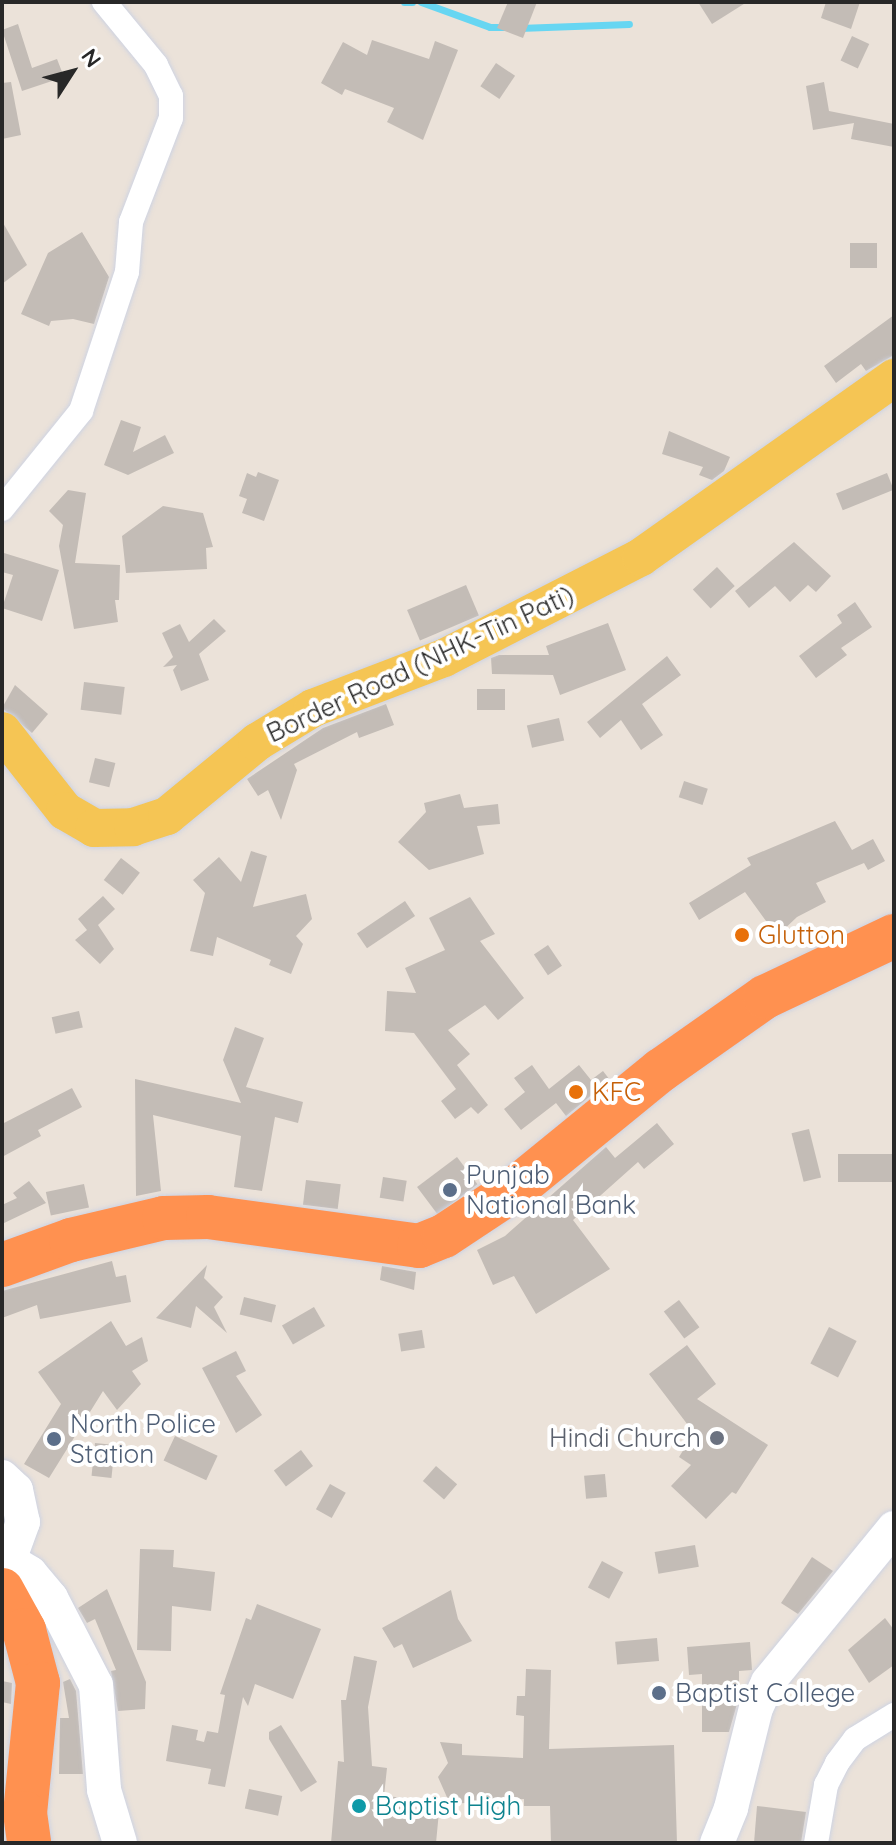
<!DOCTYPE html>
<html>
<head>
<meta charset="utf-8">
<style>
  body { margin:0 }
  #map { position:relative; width:896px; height:1845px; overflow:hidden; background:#ebe2d9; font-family:Quicksand,sans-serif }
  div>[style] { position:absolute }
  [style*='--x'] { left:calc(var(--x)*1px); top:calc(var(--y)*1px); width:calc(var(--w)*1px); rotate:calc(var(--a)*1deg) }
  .stream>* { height:7px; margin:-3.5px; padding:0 3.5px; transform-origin:3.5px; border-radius:3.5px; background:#67d6f2 }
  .building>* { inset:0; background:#c3bcb6; transform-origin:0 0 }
  .roads { filter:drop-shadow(0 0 2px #ced3e2) drop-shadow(0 0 2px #ced3e2) }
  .street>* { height:24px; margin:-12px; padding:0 12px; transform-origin:12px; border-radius:12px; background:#fff }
  .secondary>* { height:34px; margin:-17px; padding:0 17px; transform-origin:17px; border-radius:17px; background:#fff }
  .primary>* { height:38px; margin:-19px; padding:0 19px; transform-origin:19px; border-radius:19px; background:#f5c554 }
  .highway>* { height:44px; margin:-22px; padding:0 22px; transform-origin:22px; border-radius:22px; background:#ff9150 }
  .dots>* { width:22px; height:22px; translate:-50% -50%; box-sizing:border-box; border:4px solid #fff; border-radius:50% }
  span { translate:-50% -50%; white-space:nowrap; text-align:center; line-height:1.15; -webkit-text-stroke:8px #fff; paint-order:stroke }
  .street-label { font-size:26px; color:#282828 }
  .food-label { font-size:26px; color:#c56008 }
  .left { translate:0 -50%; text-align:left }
  .service-label { font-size:26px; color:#4e5e75 }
  .worship-label { font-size:26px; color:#5b616d }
  .right { translate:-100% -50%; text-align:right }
  .culture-label { font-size:26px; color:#0d838f }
  .frame { position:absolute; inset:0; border:4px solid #282828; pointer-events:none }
  .north { position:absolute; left:32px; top:32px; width:80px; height:80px; -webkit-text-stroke:6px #fff; paint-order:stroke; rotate:54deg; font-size:22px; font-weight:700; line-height:32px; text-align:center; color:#282828 }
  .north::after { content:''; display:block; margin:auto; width:28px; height:36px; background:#282828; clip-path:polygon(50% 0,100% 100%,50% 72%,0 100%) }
</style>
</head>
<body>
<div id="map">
  <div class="stream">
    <div style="--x:404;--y:2;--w:8;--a:0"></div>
    <div style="--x:421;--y:2;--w:73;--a:19.9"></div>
    <div style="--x:490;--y:27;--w:17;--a:0"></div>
    <div style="--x:519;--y:28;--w:110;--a:-2.1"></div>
  </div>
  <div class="building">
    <div style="clip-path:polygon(508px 2px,537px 2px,523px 38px,497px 28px)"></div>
    <div style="clip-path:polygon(698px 2px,747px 2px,712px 24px)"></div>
    <div style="clip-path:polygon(826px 2px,860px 2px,851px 29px,821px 18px)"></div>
    <div style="clip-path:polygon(18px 24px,32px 68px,57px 59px,64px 77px,22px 91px,2px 30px)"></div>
    <div style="left:852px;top:36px;width:19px;height:27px;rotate:25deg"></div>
    <div style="clip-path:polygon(372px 40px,429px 59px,435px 41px,458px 50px,423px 140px,387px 122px,394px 108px,345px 89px,342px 95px,321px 83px,343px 42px,367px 55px)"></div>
    <div style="left:496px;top:63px;width:23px;height:28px;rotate:34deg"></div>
    <div style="clip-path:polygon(11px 82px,21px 135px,2px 139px,2px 83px)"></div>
    <div style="clip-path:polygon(824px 82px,829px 111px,894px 124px,894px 147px,851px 139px,854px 123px,813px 130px,806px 86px)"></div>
    <div style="clip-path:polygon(2px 221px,27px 265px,2px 284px)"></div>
    <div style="clip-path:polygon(82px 232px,109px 277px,94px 324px,73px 319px,51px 321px,49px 326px,21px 314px,48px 253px)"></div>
    <div style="left:877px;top:243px;width:25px;height:27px;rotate:90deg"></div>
    <div style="clip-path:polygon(894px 315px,894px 355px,866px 371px,861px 364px,836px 383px,824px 366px)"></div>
    <div style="clip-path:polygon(121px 420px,141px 427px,133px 452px,165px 435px,174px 453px,128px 475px,104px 465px)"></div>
    <div style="clip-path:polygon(669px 431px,730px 457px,724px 471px,712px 480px,699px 475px,703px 467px,662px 454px)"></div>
    <div style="clip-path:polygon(258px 472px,279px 480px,264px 521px,242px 513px,247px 499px,239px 496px,247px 473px,256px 477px)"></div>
    <div style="left:887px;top:473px;width:18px;height:55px;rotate:68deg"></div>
    <div style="clip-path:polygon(68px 490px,86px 493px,75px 563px,120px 565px,119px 600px,115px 600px,118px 622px,74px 629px,59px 546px,63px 525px,49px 511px)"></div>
    <div style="clip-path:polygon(163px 506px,203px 513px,213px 547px,206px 548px,207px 569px,126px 573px,122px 536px)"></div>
    <div style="clip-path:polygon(794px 542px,831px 576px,816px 592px,808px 585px,790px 602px,775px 586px,749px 608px,735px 591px)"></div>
    <div style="clip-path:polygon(4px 553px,59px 570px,42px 621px,2px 608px,13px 575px,2px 572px)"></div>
    <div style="left:717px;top:567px;width:26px;height:33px;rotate:47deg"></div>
    <div style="left:466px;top:585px;width:33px;height:64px;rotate:67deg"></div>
    <div style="clip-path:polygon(855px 602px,872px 627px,841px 648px,847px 655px,816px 678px,799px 656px,842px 623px,837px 615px)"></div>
    <div style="clip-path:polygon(214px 619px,226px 631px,199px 654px,209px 680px,181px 691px,173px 670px,177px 665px,163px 667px,173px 657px,162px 633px,180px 624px,189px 642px)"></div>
    <div style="clip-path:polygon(608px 623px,626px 670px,560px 695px,553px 675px,492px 674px,491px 658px,499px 655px,549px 655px,546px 646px)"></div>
    <div style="clip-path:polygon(667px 656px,681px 675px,642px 704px,663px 735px,641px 750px,621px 720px,600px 738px,587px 722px)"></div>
    <div style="left:84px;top:682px;width:41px;height:28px;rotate:7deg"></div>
    <div style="clip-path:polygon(15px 685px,48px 714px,32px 733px,2px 708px)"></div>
    <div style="left:505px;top:689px;width:21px;height:28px;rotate:90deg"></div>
    <div style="clip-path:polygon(386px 704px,394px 725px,359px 738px,357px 732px,294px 764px,297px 770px,281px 820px,268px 790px,258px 796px,247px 779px,323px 728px)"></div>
    <div style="left:559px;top:718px;width:23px;height:33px;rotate:77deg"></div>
    <div style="left:95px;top:758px;width:21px;height:25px;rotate:14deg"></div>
    <div style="left:684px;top:781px;width:25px;height:17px;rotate:18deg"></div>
    <div style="clip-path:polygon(460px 794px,464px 808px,498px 804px,500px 824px,477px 826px,484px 854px,429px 870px,398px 842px,426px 812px,424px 803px)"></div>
    <div style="clip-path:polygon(835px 821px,852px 850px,873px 839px,885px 861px,868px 870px,864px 863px,816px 883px,826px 902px,797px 917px,777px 936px,745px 892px,699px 920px,689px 903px,751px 865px,747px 858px)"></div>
    <div style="clip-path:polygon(251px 851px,267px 856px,253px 907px,306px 894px,312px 919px,296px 936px,303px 944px,291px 974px,269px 965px,271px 960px,217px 937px,213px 956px,190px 951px,205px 893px,193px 880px,219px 857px,241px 882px)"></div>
    <div style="left:121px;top:858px;width:24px;height:28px;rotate:38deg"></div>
    <div style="clip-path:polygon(103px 896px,115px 909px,98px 925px,114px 949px,100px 964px,75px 940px,87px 930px,78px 919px)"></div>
    <div style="clip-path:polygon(470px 897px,495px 934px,480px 941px,524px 998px,498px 1020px,485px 1005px,448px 1030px,470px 1054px,457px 1065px,488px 1105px,478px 1114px,471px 1107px,455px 1119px,441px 1101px,456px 1089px,414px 1033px,385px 1031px,387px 991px,416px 993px,405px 968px,445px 950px,429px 918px)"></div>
    <div style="left:405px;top:901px;width:18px;height:58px;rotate:56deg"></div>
    <div style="left:548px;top:945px;width:25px;height:17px;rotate:56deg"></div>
    <div style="left:79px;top:1011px;width:17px;height:28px;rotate:77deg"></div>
    <div style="clip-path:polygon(235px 1027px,264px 1038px,246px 1087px,303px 1102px,298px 1123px,275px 1117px,262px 1191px,234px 1187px,241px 1136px,153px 1115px,161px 1191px,136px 1196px,135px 1079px,241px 1103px,223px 1060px)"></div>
    <div style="clip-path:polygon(532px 1065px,549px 1089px,579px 1065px,591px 1080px,603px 1071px,610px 1080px,566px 1116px,556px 1103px,521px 1130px,504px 1109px,525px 1092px,514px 1078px)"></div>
    <div style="clip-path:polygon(72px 1088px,82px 1107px,38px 1130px,41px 1136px,2px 1157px,2px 1124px)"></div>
    <div style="clip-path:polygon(657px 1123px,674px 1144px,644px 1169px,638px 1162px,573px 1220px,610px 1269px,536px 1314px,514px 1276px,493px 1285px,477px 1250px,505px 1236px,606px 1147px,615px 1158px)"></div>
    <div style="left:809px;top:1129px;width:50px;height:18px;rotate:76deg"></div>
    <div style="left:894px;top:1154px;width:28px;height:56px;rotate:90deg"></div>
    <div style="left:457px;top:1157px;width:34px;height:50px;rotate:53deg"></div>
    <div style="left:383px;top:1177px;width:24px;height:21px;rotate:9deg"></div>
    <div style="left:306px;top:1180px;width:35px;height:25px;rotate:7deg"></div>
    <div style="clip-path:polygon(29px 1181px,46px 1203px,2px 1224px,2px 1205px,17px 1198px,13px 1193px)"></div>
    <div style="left:84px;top:1184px;width:24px;height:39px;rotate:78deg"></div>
    <div style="clip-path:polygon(112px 1261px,116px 1277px,126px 1275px,131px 1302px,40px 1319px,37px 1305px,2px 1318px,2px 1291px)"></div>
    <div style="clip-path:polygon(207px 1265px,204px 1278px,223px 1297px,214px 1307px,227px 1333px,196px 1306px,191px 1328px,156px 1318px)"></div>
    <div style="clip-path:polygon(382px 1266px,416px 1272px,414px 1290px,380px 1280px)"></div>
    <div style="left:244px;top:1297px;width:33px;height:18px;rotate:14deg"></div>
    <div style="left:679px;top:1300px;width:34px;height:19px;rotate:53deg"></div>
    <div style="left:314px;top:1307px;width:22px;height:37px;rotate:60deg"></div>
    <div style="clip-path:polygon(111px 1321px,126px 1346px,142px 1337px,148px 1361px,132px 1371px,141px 1384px,117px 1410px,103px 1391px,49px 1478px,24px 1464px,61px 1404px,38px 1372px)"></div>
    <div style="left:829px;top:1327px;width:31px;height:41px;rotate:27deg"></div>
    <div style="left:422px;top:1330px;width:18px;height:24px;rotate:81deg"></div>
    <div style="clip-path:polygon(687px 1345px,716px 1384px,697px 1399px,768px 1445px,736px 1494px,732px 1492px,706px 1519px,671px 1486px,691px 1465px,679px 1457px,694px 1433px,649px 1374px)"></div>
    <div style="clip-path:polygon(236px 1351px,246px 1371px,236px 1376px,262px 1415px,236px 1433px,202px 1368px)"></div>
    <div style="left:175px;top:1436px;width:47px;height:27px;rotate:25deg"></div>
    <div style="left:95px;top:1443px;width:20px;height:33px;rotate:6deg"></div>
    <div style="left:301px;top:1450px;width:20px;height:34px;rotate:53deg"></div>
    <div style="left:436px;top:1466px;width:28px;height:20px;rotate:41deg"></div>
    <div style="left:605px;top:1474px;width:23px;height:21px;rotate:85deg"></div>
    <div style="left:330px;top:1484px;width:18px;height:29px;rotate:29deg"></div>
    <div style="left:695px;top:1545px;width:22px;height:41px;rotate:80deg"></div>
    <div style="clip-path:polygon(140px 1549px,174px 1550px,173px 1567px,215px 1572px,211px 1611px,172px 1606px,171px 1651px,137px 1650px)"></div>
    <div style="clip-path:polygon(812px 1557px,833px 1571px,798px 1614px,781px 1603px)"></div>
    <div style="left:602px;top:1561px;width:24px;height:30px;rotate:28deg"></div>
    <div style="clip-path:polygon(107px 1589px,146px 1682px,145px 1709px,118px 1711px,111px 1671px,116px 1670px,95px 1619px,87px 1623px,78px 1608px)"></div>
    <div style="clip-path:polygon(451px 1590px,458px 1619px,472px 1641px,413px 1668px,402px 1644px,394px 1648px,382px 1628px)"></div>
    <div style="clip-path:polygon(257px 1604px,321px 1629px,293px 1699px,255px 1684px,248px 1706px,243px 1697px,225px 1787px,208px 1784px,211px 1769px,166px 1761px,172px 1725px,198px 1730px,196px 1740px,204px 1742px,207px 1731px,218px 1733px,225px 1695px,220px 1694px,246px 1618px,251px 1620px)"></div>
    <div style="clip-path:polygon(885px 1618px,894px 1630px,894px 1665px,869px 1683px,848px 1650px)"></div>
    <div style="left:657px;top:1638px;width:23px;height:42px;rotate:85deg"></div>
    <div style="clip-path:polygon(750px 1642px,752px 1670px,739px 1671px,739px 1697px,729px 1732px,702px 1732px,702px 1674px,689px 1675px,687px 1647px)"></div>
    <div style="clip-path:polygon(354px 1656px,377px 1661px,368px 1707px,372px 1766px,387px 1768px,384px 1796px,440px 1801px,436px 1843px,331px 1843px,338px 1761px,344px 1762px,341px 1700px,346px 1700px)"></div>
    <div style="clip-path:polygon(526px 1669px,551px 1670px,549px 1749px,674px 1745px,677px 1843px,551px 1843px,550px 1806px,524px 1806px,524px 1799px,450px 1804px,438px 1777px,448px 1763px,440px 1742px,462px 1744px,462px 1755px,523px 1758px,524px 1716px,516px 1715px,517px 1696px,525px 1696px)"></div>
    <div style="clip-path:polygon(70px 1679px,76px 1691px,83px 1774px,59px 1774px,60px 1718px,69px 1718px,63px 1682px)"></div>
    <div style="clip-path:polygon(2px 1681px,12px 1683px,11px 1704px,2px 1702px)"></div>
    <div style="clip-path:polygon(281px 1725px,317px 1782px,301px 1792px,269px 1739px,269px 1732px)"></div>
    <div style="left:249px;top:1789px;width:34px;height:20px;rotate:12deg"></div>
    <div style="clip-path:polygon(757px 1806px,806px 1812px,801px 1843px,754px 1843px)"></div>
  </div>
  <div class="roads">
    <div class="street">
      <div style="--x:2;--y:509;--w:126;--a:-51.1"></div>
      <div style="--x:81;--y:411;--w:146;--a:-71.7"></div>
      <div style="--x:127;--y:272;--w:50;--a:-85.4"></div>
      <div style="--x:131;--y:222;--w:111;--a:-69"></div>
      <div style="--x:171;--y:118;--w:22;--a:-90"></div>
      <div style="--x:171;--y:96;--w:34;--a:-116"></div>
      <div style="--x:156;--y:65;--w:82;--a:-129.5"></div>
      <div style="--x:816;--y:1843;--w:59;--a:-80.2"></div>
      <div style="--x:826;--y:1785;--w:25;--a:-63"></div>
      <div style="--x:837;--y:1763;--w:30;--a:-53"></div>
      <div style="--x:855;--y:1739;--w:46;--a:-31.6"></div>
    </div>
    <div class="secondary">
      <div style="--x:2;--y:1477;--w:19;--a:43"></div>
      <div style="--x:16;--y:1490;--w:33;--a:78"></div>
      <div style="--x:23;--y:1522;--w:38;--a:110"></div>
      <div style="--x:2;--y:1556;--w:33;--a:31"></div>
      <div style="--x:30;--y:1573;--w:33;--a:50"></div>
      <div style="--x:51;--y:1598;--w:98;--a:62.7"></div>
      <div style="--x:96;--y:1685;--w:105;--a:85.6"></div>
      <div style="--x:104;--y:1790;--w:55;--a:73.2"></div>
      <div style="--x:717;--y:1843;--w:38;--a:-68"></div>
      <div style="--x:731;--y:1808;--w:103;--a:-76"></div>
      <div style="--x:756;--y:1708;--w:29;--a:-65"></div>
      <div style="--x:768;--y:1682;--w:199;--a:-50.7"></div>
    </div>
    <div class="primary">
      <div style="--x:2;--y:731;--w:102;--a:51.8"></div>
      <div style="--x:65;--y:811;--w:34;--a:30"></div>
      <div style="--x:94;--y:828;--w:39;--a:-1"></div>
      <div style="--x:133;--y:827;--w:36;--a:-18"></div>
      <div style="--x:167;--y:816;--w:117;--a:-39.4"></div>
      <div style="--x:257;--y:742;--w:66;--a:-31.3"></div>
      <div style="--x:313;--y:708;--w:140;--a:-20.9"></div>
      <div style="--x:444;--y:658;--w:221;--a:-27.1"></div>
      <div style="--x:641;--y:557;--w:310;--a:-35.3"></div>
    </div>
    <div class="highway">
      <div style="--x:2;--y:1265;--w:73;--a:-19.9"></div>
      <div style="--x:71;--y:1240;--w:96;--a:-13.3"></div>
      <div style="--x:164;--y:1218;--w:44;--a:-1.3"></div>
      <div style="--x:208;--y:1217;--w:213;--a:7.8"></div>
      <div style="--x:419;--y:1246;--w:27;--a:-22"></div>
      <div style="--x:444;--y:1236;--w:85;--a:-33.5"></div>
      <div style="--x:515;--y:1189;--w:188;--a:-39.2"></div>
      <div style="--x:661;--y:1070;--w:127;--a:-35.1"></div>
      <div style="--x:765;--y:997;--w:143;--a:-25.3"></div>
      <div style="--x:2;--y:1590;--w:46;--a:61.2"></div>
      <div style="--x:24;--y:1630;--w:55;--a:75.2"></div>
      <div style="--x:38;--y:1683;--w:131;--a:95.7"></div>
      <div style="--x:25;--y:1813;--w:30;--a:82"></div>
    </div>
  </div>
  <div class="dots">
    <div style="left:742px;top:935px;background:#e8710a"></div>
    <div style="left:576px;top:1092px;background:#e8710a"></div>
    <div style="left:450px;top:1190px;background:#5c6f8a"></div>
    <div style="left:717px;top:1438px;background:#6b7280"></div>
    <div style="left:54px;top:1439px;background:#5c6f8a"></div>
    <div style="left:659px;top:1693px;background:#5c6f8a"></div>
    <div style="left:359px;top:1806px;background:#0f9aa8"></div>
  </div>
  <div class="street-label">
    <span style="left:420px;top:664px;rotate:-25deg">Border Road (NHK-Tin Pati)</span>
  </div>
  <div class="food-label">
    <span class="left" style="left:758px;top:935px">Glutton</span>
    <span class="left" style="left:592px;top:1092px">KFC</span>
  </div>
  <div class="service-label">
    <span class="left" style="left:466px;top:1190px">Punjab<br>National Bank</span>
    <span class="left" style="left:70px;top:1439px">North Police<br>Station</span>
    <span class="left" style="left:675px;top:1693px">Baptist College</span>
  </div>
  <div class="worship-label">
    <span class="right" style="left:701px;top:1438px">Hindi Church</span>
  </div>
  <div class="culture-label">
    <span class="left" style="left:375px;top:1806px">Baptist High</span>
  </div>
  <div class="frame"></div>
  <div class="north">N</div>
</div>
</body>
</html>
